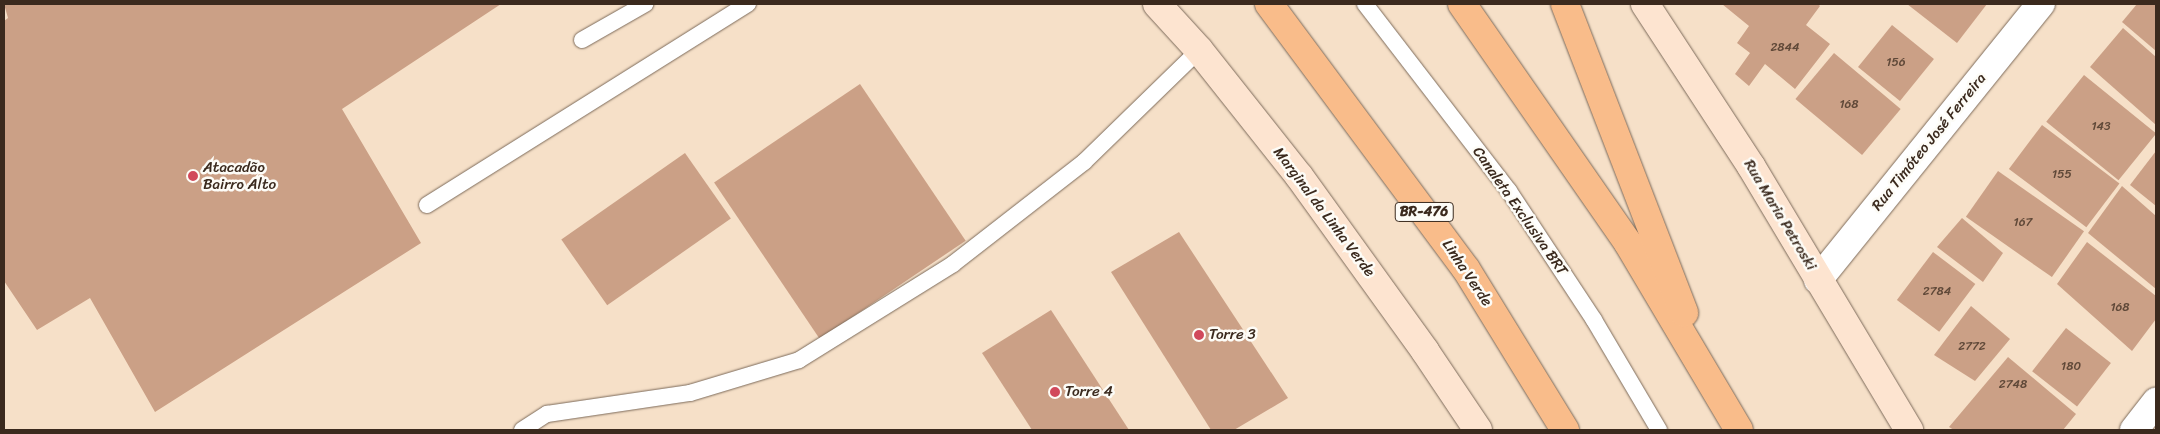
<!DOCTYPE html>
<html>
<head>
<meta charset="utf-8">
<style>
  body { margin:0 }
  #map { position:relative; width:2160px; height:434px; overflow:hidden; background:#f6e0c8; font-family:Sriracha,sans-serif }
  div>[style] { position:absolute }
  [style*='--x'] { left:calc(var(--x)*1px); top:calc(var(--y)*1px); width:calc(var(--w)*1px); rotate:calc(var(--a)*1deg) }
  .building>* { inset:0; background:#cba086; transform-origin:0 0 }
  .roads { filter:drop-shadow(0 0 1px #7c6a5a) drop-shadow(0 0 1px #7c6a5a) }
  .service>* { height:16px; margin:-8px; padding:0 8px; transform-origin:8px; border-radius:8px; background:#fff }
  .minor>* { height:28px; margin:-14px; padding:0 14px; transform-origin:14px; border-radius:14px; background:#fff }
  .secondary>* { height:28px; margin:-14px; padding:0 14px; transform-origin:14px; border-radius:14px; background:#fde4d0 }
  .trunk>* { height:28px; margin:-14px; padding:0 14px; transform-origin:14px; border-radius:14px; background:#f9bc8a }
  .dots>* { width:14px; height:14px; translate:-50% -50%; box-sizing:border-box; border:2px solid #fdfcf7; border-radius:50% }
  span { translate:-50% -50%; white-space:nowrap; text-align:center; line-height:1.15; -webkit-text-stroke:5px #fdfcf7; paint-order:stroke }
  .number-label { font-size:12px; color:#5f4838 }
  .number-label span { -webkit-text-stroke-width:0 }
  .shield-label span { padding:1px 4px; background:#fdfcf7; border:1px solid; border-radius:4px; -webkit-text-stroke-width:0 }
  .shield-label { font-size:14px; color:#3b2a1e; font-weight:700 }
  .street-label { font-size:15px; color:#3b2a1e }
  .poi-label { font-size:15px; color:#3b2a1e }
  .left { translate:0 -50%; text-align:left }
  .frame { position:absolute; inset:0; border:5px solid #3b2a1e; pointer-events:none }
</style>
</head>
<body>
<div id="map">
  <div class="building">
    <div style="clip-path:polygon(4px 4px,501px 4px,342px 109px,421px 243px,155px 412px,90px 298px,37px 330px,4px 281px,4px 21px,8px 18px)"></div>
    <div style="clip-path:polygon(1722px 4px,1818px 4px,1820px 6px,1806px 25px,1830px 44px,1795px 89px,1765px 64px,1749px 86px,1735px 74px,1750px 53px,1737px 43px,1749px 26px)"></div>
    <div style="clip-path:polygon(1907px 4px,1987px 4px,1957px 43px)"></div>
    <div style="clip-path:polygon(2137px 4px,2156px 4px,2156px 51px,2122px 22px)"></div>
    <div style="left:1892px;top:25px;width:54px;height:54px;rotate:39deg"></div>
    <div style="clip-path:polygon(2123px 28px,2156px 57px,2156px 125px,2090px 67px)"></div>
    <div style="left:1834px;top:53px;width:87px;height:60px;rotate:40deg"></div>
    <div style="left:2084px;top:75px;width:93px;height:60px;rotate:39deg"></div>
    <div style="left:860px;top:84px;width:189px;height:176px;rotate:56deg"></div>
    <div style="left:2042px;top:125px;width:97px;height:55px;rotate:37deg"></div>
    <div style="clip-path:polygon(2156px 151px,2156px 206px,2130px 185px)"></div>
    <div style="left:685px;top:153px;width:80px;height:151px;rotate:55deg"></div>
    <div style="left:1998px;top:171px;width:105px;height:56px;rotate:35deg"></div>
    <div style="clip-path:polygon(2122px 186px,2156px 216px,2156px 289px,2088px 233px)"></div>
    <div style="clip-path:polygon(1962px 218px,2003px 253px,1983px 282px,1937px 247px)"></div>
    <div style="clip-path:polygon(1179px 232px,1288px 398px,1234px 430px,1211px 430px,1111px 272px)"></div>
    <div style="clip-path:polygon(2087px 242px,2156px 296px,2156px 319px,2132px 351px,2057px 284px)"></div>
    <div style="left:1933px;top:252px;width:53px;height:60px;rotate:37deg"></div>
    <div style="clip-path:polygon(1971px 306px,2010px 339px,1975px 381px,1934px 355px)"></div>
    <div style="clip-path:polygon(1051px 310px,1129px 430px,1032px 430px,982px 353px)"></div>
    <div style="left:2066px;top:328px;width:57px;height:55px;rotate:38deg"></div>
    <div style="clip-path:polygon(2008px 357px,2076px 414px,2063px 430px,1954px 430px,1949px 427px)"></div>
  </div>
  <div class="roads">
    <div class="service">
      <div style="--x:1365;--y:4;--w:236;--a:52.4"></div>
      <div style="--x:1509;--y:191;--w:154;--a:56.6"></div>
      <div style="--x:1594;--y:320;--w:128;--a:59.4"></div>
      <div style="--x:582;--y:40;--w:73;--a:-29.7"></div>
      <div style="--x:427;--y:205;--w:379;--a:-32.1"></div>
      <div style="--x:522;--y:430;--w:30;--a:-33"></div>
      <div style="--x:547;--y:414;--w:145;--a:-8.4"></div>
      <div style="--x:690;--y:393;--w:114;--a:-16.8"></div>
      <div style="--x:799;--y:360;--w:181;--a:-31.9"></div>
      <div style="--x:953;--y:264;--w:166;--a:-37.9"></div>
      <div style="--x:1084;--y:162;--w:161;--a:-44.2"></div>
    </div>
    <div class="minor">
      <div style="--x:1818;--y:280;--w:355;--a:-51.1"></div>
      <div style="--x:2134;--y:430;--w:36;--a:-52"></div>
    </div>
    <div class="secondary">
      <div style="--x:1157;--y:4;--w:62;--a:47.6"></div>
      <div style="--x:1199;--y:50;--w:161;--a:51.6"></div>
      <div style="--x:1299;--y:176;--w:216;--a:54.2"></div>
      <div style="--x:1425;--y:351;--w:95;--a:56.1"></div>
      <div style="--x:1645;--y:4;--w:194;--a:56.8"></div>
      <div style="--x:1751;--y:166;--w:308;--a:59.1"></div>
    </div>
    <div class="trunk">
      <div style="--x:1269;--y:4;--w:330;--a:53.4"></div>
      <div style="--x:1466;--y:269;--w:189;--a:58.4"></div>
      <div style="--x:1462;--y:4;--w:291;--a:55.2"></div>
      <div style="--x:1628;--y:243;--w:217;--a:59.3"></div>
      <div style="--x:1565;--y:4;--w:331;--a:68.9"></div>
    </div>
  </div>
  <div class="dots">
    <div style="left:193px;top:176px;background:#d1495b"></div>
    <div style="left:1199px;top:335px;background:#d1495b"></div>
    <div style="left:1055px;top:392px;background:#d1495b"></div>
  </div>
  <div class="number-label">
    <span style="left:1785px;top:48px">2844</span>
    <span style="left:1896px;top:63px">156</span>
    <span style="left:1849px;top:105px">168</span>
    <span style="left:2101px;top:127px">143</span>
    <span style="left:2062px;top:175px">155</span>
    <span style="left:2023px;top:223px">167</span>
    <span style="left:1937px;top:292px">2784</span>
    <span style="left:2120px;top:308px">168</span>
    <span style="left:1972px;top:347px">2772</span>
    <span style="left:2071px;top:367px">180</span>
    <span style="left:2013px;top:385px">2748</span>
  </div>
  <div class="shield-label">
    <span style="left:1424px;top:212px">BR-476</span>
  </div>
  <div class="street-label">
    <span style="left:1929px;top:142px;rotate:-51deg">Rua Timóteo José Ferreira</span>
    <span style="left:1520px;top:211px;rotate:55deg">Canaleta Exclusiva BRT</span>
    <span style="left:1324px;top:212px;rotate:53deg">Marginal da Linha Verde</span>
    <span style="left:1780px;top:215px;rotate:59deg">Rua Maria Petroski</span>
    <span style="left:1467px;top:273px;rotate:56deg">Linha Verde</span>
  </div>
  <div class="poi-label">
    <span class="left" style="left:203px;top:176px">Atacadão<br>Bairro Alto</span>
    <span class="left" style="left:1209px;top:335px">Torre 3</span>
    <span class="left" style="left:1065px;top:392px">Torre 4</span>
  </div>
  <div class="frame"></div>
</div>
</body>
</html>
